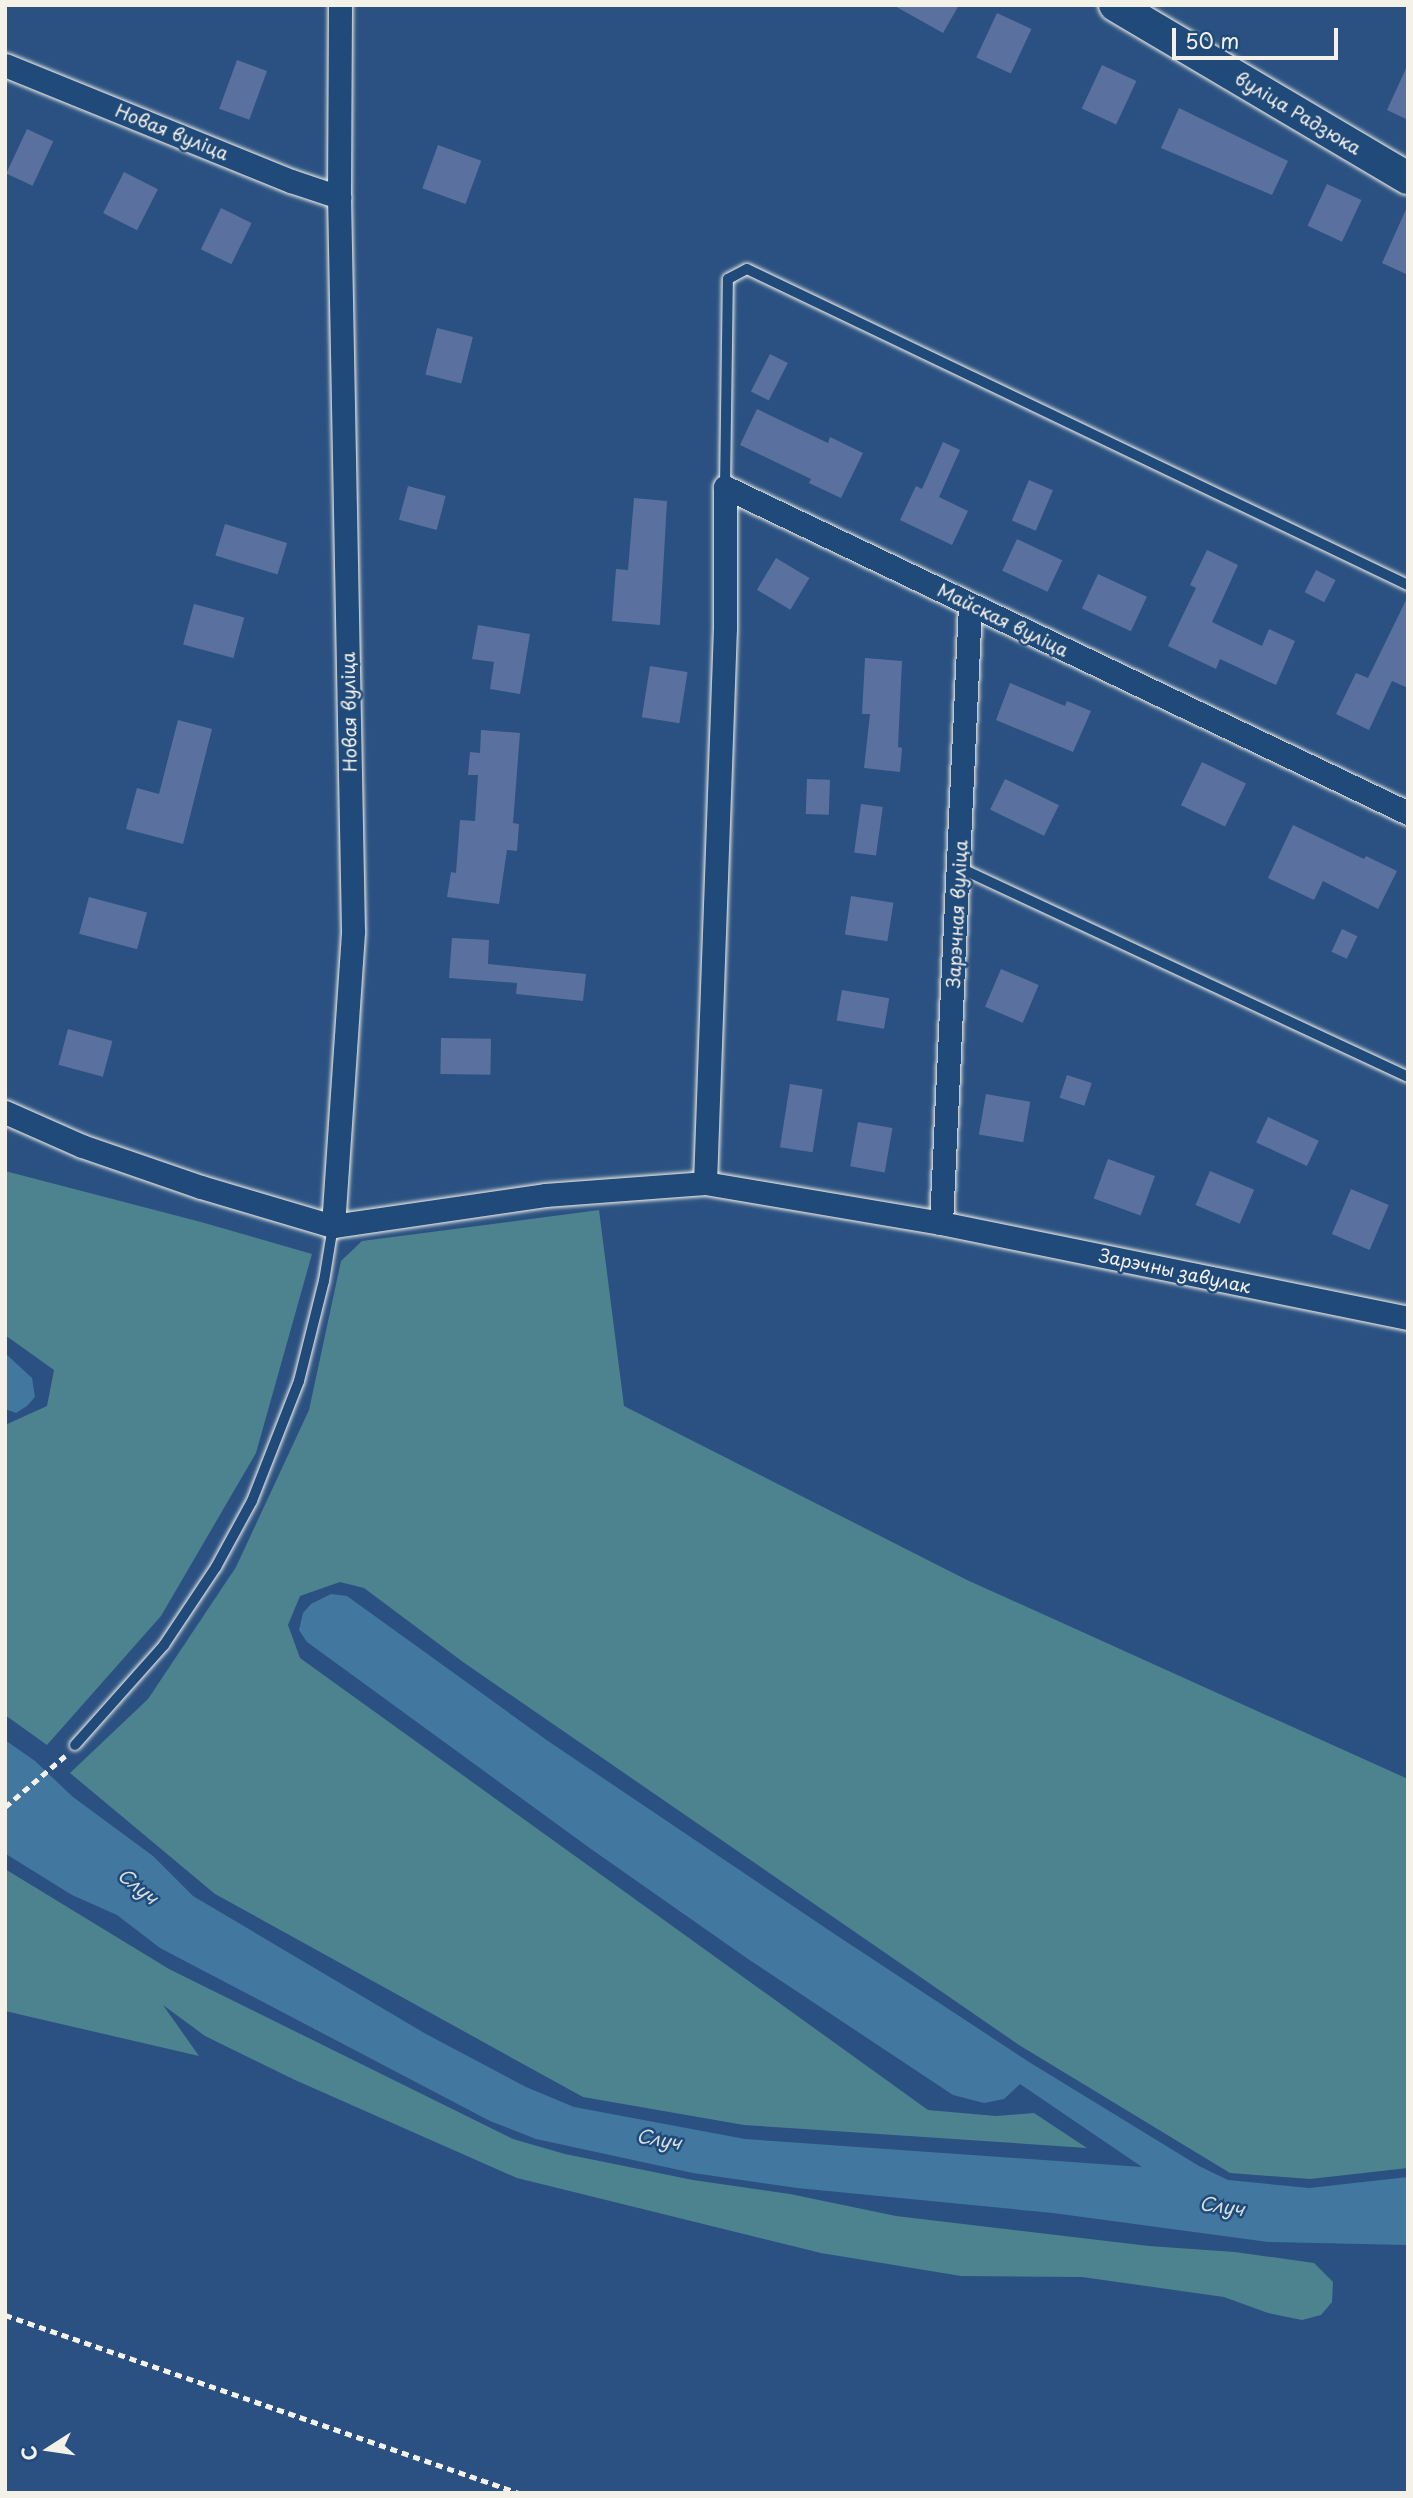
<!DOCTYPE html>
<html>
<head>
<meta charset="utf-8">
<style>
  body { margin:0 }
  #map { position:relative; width:1413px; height:2498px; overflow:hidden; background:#2a5181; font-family:"Playpen Sans",sans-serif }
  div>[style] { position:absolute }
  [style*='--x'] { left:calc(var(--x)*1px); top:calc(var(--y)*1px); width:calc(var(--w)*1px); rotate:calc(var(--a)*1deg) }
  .green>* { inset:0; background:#4d828f }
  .water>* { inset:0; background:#42779f }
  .building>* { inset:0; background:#5a719f; transform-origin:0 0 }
  .path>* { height:4.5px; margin-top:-2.25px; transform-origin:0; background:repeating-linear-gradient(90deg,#f4f1e8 0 7px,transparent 0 12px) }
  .roads { filter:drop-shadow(0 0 2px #f4f1e8) drop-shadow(0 0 2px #f4f1e8) }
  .service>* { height:10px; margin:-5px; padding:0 5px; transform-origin:5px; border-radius:5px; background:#1f4a7a }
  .minor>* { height:23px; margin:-11.5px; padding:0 11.5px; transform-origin:11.5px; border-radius:11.5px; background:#1f4a7a }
  .secondary>* { height:32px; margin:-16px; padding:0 16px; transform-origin:16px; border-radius:16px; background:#1f4a7a }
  span { translate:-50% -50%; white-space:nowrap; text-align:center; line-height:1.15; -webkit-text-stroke:5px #1f4a7a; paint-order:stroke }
  .street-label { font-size:18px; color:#f4f1e8 }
  .water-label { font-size:19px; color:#d9dfdd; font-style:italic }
  .frame { position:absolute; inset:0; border:7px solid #f4f1e8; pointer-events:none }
  .north { position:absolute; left:14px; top:2414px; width:70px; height:70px; -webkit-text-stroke:5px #1f4a7a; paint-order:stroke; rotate:258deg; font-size:19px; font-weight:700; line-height:28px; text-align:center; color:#f4f1e8 }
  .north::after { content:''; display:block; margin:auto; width:24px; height:32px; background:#f4f1e8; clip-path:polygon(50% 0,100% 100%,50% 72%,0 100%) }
  .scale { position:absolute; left:1172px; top:28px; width:166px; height:32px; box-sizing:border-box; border:4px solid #f4f1e8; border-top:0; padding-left:9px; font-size:21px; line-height:24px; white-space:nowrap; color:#f4f1e8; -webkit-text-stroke:5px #1f4a7a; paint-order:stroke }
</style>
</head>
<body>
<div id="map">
  <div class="green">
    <div style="clip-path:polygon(5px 1171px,201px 1222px,312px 1254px,256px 1453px,161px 1616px,47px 1745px,5px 1715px,5px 1425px,47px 1406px,54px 1370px,5px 1335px)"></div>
    <div style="clip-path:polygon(599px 1210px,624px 1406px,967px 1580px,1408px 1779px,1408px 2168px,1310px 2179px,1230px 2173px,1019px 2045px,463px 1662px,364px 1588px,340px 1582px,300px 1596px,288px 1625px,300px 1658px,928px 2110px,996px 2116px,1034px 2113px,1087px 2148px,744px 2125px,583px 2097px,215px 1894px,70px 1773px,148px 1699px,236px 1567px,309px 1410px,341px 1261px,362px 1241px)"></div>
    <div style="clip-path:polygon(5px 1869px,169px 1969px,513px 2139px,565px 2154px,693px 2180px,790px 2194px,896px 2216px,1149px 2246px,1235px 2252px,1314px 2263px,1333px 2282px,1332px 2302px,1321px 2315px,1302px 2320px,1268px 2313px,1224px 2297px,1082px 2277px,961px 2276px,821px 2253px,517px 2178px,295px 2080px,205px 2036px,163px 2005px,199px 2056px,5px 2011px)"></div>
  </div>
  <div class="water">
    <div style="clip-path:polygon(5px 1353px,32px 1378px,35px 1397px,27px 1406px,16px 1413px,5px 1409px)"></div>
    <div style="clip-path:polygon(331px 1594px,347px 1596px,548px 1741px,836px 1935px,1029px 2062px,1199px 2166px,1228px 2180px,1309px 2188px,1408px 2177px,1408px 2245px,1268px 2242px,1053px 2213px,797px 2188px,693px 2173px,536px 2139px,490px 2121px,160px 1948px,117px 1915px,72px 1895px,6px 1854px,5px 1740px,35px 1761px,73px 1797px,153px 1856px,193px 1896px,426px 2034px,526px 2087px,574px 2107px,745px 2139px,1142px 2167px,1020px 2084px,1004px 2099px,984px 2103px,953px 2095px,748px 1959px,591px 1849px,307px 1642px,299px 1630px,303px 1613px,311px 1604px)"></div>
  </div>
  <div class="building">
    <div style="clip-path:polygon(893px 5px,959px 5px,943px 33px)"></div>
    <div style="left:997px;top:13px;width:38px;height:49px;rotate:25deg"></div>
    <div style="left:237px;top:60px;width:32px;height:52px;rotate:20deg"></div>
    <div style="clip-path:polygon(1408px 64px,1408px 120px,1387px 110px)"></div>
    <div style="left:1102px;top:65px;width:38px;height:48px;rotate:25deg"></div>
    <div style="clip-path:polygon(1179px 108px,1288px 161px,1272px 195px,1161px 148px)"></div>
    <div style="left:27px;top:129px;width:29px;height:49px;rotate:25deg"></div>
    <div style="left:438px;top:145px;width:46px;height:46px;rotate:20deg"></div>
    <div style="left:124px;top:172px;width:38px;height:46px;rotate:27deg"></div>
    <div style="left:1327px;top:184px;width:38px;height:46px;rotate:25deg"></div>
    <div style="clip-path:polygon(1408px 205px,1408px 275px,1382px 263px)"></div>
    <div style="left:221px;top:208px;width:34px;height:46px;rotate:26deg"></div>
    <div style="left:437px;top:328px;width:37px;height:48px;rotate:14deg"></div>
    <div style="left:770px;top:354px;width:20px;height:42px;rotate:27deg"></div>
    <div style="clip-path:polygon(757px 409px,828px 443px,830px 437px,863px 453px,841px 498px,809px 483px,811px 479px,740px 445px)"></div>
    <div style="clip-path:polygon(943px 442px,960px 450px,939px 497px,968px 511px,952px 545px,900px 520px,916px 486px,922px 489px)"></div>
    <div style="left:1029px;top:480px;width:26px;height:44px;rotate:23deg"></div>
    <div style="left:408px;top:486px;width:39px;height:35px;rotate:15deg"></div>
    <div style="clip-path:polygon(634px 498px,667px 501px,660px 625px,612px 621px,616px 569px,628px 570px)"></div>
    <div style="left:225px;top:524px;width:65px;height:33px;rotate:17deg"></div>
    <div style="left:1017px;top:539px;width:50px;height:35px;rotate:25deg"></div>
    <div style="clip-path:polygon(1207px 550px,1238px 565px,1212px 622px,1262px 646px,1269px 629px,1295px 641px,1276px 685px,1220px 659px,1216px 669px,1168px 646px,1196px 588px,1190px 585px)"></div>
    <div style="left:776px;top:558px;width:39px;height:37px;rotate:31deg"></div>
    <div style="left:1316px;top:570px;width:22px;height:25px;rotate:27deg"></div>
    <div style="left:1098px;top:574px;width:54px;height:38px;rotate:25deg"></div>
    <div style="clip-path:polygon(1408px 596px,1408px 688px,1392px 681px,1369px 730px,1336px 714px,1356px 673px,1368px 678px)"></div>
    <div style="left:194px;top:604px;width:52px;height:42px;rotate:15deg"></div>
    <div style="clip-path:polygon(478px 625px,530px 634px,520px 694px,490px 689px,494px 662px,472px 659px)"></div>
    <div style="clip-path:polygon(865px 658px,902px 661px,898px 747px,902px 748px,900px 772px,864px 768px,870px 714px,862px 714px)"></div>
    <div style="left:650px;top:666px;width:38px;height:52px;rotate:9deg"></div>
    <div style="clip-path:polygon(1010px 683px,1065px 706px,1067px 701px,1091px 711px,1073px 752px,996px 720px)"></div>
    <div style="clip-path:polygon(178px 720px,212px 729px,183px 844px,126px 829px,137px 788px,159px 794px)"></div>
    <div style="clip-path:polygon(481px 730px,520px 733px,513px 823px,519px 824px,517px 851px,507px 850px,499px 904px,447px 897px,451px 872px,456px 873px,460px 820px,475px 821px,478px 775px,468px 775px,470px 752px,480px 753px)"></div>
    <div style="left:1202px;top:762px;width:49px;height:48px;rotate:26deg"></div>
    <div style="left:807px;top:779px;width:23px;height:35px;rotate:2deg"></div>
    <div style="left:1005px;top:779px;width:60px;height:34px;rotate:26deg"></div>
    <div style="left:861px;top:804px;width:22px;height:49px;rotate:8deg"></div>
    <div style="clip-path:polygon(1293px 825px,1364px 859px,1366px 856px,1397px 871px,1378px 909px,1323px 881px,1314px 900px,1268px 878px)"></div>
    <div style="left:851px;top:896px;width:43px;height:39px;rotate:9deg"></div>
    <div style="left:89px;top:897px;width:60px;height:38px;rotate:15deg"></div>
    <div style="left:1342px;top:929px;width:17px;height:25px;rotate:25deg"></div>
    <div style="clip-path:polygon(452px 938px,489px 940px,488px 964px,586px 974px,583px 1001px,516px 994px,517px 983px,449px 978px)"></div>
    <div style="left:1001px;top:969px;width:41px;height:41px;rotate:23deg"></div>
    <div style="left:842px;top:990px;width:48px;height:31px;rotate:10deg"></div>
    <div style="left:68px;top:1029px;width:46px;height:37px;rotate:15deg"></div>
    <div style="left:441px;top:1038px;width:50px;height:36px;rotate:1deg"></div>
    <div style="left:1067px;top:1075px;width:26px;height:24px;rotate:18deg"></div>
    <div style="left:790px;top:1084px;width:33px;height:64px;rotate:9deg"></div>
    <div style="left:986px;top:1094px;width:45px;height:41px;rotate:10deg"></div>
    <div style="left:1268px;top:1117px;width:56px;height:28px;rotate:25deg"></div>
    <div style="left:858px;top:1122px;width:35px;height:45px;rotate:10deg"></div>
    <div style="left:1108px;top:1159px;width:50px;height:42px;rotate:20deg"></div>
    <div style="left:1210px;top:1171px;width:48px;height:37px;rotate:23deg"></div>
    <div style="left:1351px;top:1189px;width:41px;height:49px;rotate:23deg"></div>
  </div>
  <div class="path">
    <div style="--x:5;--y:1807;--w:79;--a:-40.4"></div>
    <div style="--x:5;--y:2315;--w:544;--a:19.1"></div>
  </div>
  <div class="roads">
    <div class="service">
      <div style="--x:725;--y:487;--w:208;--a:-89.2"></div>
      <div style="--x:728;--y:279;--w:21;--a:-28"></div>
      <div style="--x:747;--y:269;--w:733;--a:25.55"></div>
      <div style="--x:960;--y:868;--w:494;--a:25"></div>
      <div style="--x:75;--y:1745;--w:134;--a:-48.3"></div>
      <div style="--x:164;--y:1645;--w:94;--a:-56.3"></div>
      <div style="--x:216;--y:1567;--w:75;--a:-61.4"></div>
      <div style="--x:252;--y:1501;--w:129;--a:-68.6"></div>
      <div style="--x:299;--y:1381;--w:103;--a:-76"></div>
      <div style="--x:324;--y:1281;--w:56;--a:-80.7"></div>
    </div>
    <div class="minor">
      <div style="--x:5;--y:65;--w:309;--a:22.1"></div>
      <div style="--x:291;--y:181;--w:51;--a:18.4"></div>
      <div style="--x:5;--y:1112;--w:84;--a:23.8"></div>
      <div style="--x:82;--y:1146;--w:126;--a:19"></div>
      <div style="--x:201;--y:1187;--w:138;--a:16.5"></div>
      <div style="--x:333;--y:1226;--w:214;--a:-8.3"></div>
      <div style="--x:545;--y:1195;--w:160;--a:-4.3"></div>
      <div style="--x:705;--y:1183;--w:239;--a:9.6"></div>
      <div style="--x:941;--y:1223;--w:477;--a:11.5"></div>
      <div style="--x:705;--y:1183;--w:555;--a:-87.94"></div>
      <div style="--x:725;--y:628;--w:141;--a:-90"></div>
      <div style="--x:725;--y:487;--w:757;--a:25.52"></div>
      <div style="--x:941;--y:1223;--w:619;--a:-87.31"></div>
      <div style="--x:333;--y:1226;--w:296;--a:-86.1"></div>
      <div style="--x:353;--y:931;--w:734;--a:-91.09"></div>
      <div style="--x:339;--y:197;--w:192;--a:-89.7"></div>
    </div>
    <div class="secondary">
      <div style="--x:1115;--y:5;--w:340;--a:30.6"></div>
    </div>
  </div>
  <div class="street-label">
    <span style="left:1298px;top:113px;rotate:31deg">вуліца Радзюка</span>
    <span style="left:172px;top:132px;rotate:22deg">Новая вуліца</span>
    <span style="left:1003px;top:620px;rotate:26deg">Майская вуліца</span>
    <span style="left:349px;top:712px;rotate:-91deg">Новая вуліца</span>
    <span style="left:957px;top:914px;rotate:-87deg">Зарэчная вуліца</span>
    <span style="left:1175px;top:1271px;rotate:12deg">Зарэчны завулак</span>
  </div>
  <div class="water-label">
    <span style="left:138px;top:1886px;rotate:39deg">Случ</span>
    <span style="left:659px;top:2139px;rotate:10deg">Случ</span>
    <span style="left:1222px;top:2206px;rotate:8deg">Случ</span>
  </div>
  <div class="frame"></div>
  <div class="north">С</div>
  <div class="scale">50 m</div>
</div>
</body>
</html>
